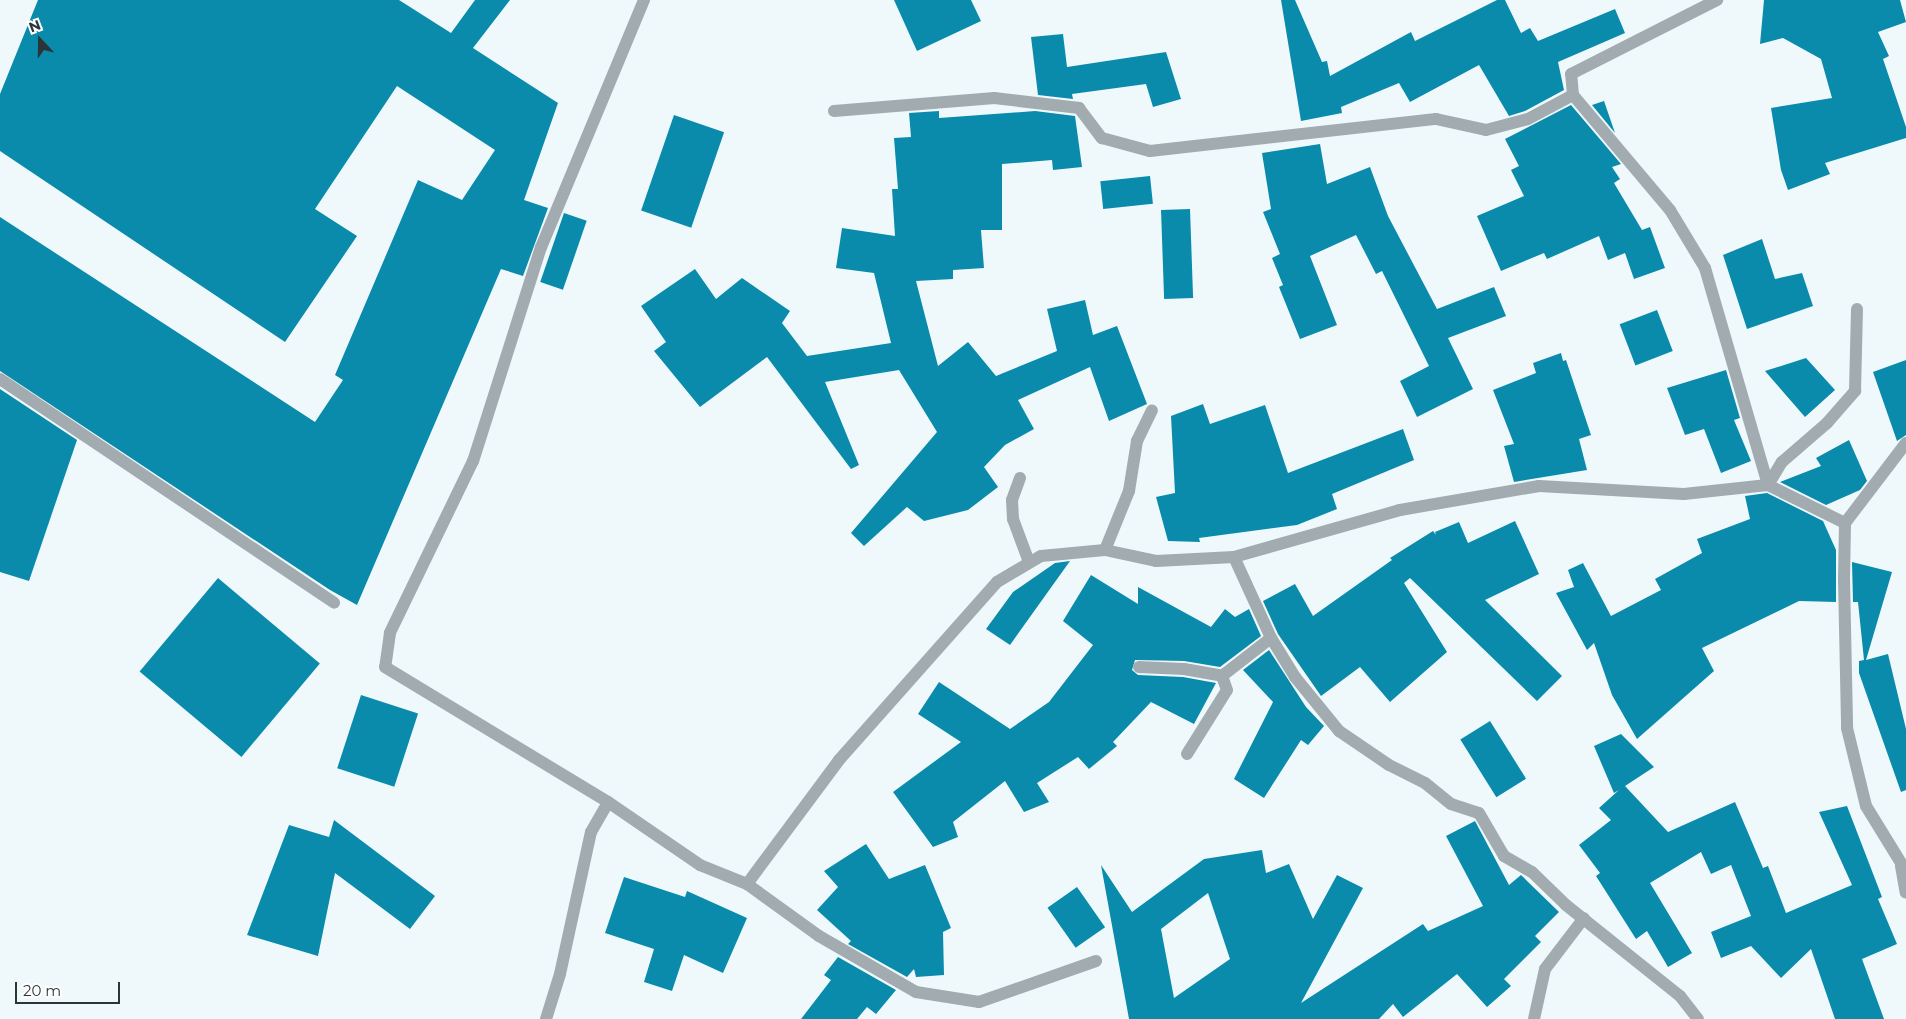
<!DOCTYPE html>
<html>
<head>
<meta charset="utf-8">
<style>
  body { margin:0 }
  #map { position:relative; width:1906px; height:1019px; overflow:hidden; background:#eff9fc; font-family:Montserrat,sans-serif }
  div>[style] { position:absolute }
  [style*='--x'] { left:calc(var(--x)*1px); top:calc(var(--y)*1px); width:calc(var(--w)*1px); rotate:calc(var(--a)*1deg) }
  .building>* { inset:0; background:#0a8bac; transform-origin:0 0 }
  .lane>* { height:12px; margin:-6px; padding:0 6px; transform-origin:6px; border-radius:6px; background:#a2abaf }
  .street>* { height:12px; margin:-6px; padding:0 6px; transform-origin:6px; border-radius:6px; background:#a2abaf }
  span { translate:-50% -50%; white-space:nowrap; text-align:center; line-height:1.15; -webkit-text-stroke:4.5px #fff; paint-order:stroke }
  .north { position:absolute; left:15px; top:15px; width:50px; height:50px; -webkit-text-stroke:4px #fff; paint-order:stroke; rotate:339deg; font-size:14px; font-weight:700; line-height:20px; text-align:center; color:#2b3437 }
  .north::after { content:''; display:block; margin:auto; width:18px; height:22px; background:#2b3437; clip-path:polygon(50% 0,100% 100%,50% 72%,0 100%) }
  .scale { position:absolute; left:15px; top:982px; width:105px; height:22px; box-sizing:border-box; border:2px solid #2b3437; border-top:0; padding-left:6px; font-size:15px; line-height:18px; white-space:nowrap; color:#2b3437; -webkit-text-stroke:4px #fff; paint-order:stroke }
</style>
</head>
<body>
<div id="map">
  <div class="building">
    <div style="clip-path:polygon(38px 0,399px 0,451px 33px,475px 0,510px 0,473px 48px,558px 103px,524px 200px,548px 208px,523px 276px,501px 269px,357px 605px,330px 590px,0 371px,0 217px,315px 422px,343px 380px,335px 375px,418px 180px,462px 200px,495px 150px,397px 86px,315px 209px,357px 236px,285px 342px,0 151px,0 94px)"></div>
    <div style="clip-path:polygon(894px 0,971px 0,981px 21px,917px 51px)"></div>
    <div style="clip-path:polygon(1281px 0,1295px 0,1322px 62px,1327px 61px,1330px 76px,1411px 32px,1415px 41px,1497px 0,1505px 0,1521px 33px,1530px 28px,1538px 41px,1615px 9px,1625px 33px,1558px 62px,1564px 90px,1525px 111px,1509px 116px,1479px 65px,1410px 102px,1399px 83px,1341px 107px,1342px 113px,1301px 121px)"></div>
    <div style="clip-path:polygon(1764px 0,1900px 0,1906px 22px,1878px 32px,1889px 56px,1883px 59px,1906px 127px,1906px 138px,1825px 163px,1830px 174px,1788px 190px,1781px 170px,1771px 108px,1832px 98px,1821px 59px,1783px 38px,1760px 44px)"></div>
    <div style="clip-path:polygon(1063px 34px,1067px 67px,1166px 52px,1181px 99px,1153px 107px,1146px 84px,1072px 94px,1073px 99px,1038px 95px,1031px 37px)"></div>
    <div style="clip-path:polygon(1604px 101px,1615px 133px,1592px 105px)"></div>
    <div style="clip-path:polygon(1571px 105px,1621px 164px,1612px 167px,1620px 179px,1614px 183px,1642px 230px,1650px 227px,1665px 268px,1634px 279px,1625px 253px,1608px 260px,1599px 236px,1547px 259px,1544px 253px,1501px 271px,1477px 216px,1524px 196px,1511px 170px,1519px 166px,1505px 139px)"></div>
    <div style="clip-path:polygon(939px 111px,939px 118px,1035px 111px,1075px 116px,1082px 167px,1053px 170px,1052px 160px,1002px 164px,1002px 230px,981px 230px,984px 268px,953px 270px,953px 279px,916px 281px,938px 366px,968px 342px,996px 376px,1057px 351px,1047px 309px,1085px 300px,1093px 335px,1117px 326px,1147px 404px,1109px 421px,1090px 367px,1018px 400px,1034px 429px,1005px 445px,984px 467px,998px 487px,968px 510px,924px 521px,907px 507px,864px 546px,851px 533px,937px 432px,899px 370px,825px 382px,859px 465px,851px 469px,767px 357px,700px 407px,654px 351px,666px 342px,641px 306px,695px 269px,716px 299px,742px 278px,790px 311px,782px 323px,807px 356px,891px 343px,874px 273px,836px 268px,842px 228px,895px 236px,892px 189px,898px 189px,894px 138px,911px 137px,909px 113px)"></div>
    <div style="left:674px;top:115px;width:53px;height:101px;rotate:19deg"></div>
    <div style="clip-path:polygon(1320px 144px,1327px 184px,1370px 167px,1388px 216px,1437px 309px,1494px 287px,1506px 316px,1448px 338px,1473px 389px,1417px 417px,1400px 381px,1429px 366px,1382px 271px,1376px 274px,1356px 235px,1310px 256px,1337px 325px,1300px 339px,1279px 287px,1283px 285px,1272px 258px,1280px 254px,1263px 212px,1271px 209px,1262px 153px)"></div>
    <div style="left:1150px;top:176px;width:28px;height:50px;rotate:84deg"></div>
    <div style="left:1190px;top:209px;width:89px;height:29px;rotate:88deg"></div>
    <div style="left:564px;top:213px;width:24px;height:73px;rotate:19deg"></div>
    <div style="clip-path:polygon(1762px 239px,1775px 279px,1802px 273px,1813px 306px,1747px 329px,1723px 255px)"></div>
    <div style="left:1657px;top:310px;width:44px;height:40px;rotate:69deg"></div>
    <div style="clip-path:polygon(1561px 353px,1563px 361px,1566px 360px,1591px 435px,1579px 439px,1587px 470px,1514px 482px,1504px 446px,1514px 444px,1493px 390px,1536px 373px,1533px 363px)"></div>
    <div style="clip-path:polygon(1806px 358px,1835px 390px,1805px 417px,1765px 371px)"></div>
    <div style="clip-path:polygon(1906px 360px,1906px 435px,1897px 441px,1873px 372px)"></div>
    <div style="clip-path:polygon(1726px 370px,1740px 418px,1734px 420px,1751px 461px,1721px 473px,1704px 429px,1685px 435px,1667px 388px)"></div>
    <div style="clip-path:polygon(0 389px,77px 440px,29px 581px,0 572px)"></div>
    <div style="clip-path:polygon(1203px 404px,1210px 424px,1265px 405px,1288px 473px,1403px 429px,1414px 460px,1332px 494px,1337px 509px,1297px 525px,1199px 538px,1200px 542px,1168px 541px,1156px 497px,1175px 493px,1171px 416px)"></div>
    <div style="clip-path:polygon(1849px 440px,1867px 481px,1860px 490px,1826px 505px,1780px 482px,1821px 466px,1816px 458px)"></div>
    <div style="clip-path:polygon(1767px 493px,1823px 521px,1836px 550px,1836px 602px,1799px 601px,1702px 648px,1714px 671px,1637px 739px,1612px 695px,1594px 643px,1587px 650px,1556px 593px,1574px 587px,1568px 570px,1583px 563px,1611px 616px,1661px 590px,1655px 579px,1702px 553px,1697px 539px,1750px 519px,1745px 496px)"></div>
    <div style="clip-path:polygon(1515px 521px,1539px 574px,1485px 600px,1562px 676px,1537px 701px,1410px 578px,1404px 583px,1447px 652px,1390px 702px,1360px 667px,1321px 696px,1278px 634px,1263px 601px,1295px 584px,1313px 616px,1392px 560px,1390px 558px,1433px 531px,1436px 535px,1435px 532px,1459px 522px,1468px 543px)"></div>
    <div style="clip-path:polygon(1070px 561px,1010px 645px,986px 629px,1013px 592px,1055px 563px)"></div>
    <div style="clip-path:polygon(1852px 562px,1892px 572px,1866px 660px,1888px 654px,1906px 729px,1906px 790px,1901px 792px,1859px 673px,1859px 661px,1864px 660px,1858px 602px,1853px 602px)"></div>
    <div style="clip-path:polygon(1091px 575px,1138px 604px,1138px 587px,1211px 627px,1225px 609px,1235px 617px,1249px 609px,1261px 636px,1220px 667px,1184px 661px,1135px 660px,1132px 670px,1138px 675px,1183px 677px,1216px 683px,1194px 724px,1151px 702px,1113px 742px,1117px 746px,1089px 769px,1078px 757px,1037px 783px,1049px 802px,1024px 812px,1005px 781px,953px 822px,958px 837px,933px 847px,893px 792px,961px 742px,918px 714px,939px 682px,1010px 729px,1049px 702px,1093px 645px,1063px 621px)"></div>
    <div style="left:218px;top:578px;width:133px;height:122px;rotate:40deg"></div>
    <div style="clip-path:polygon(1269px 650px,1306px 707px,1324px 726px,1308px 745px,1301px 740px,1264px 798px,1234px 779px,1273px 702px,1243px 670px)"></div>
    <div style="left:361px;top:695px;width:60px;height:77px;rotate:18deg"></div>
    <div style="left:1490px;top:721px;width:68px;height:35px;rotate:58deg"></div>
    <div style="clip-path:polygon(1621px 734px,1654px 767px,1625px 786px,1668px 832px,1735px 802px,1763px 868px,1768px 866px,1786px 913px,1852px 885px,1819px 812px,1847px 806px,1882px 897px,1878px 899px,1897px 944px,1862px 959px,1884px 1019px,1835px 1019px,1811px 949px,1781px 978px,1751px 946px,1721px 958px,1711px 932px,1751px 916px,1731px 865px,1711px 874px,1701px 852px,1650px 883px,1692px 953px,1668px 967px,1647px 931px,1636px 939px,1596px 876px,1600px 873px,1579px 845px,1611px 820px,1599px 808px,1619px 790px,1614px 793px,1594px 746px)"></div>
    <div style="clip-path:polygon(334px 820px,435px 896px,410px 929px,335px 873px,318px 956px,247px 935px,289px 825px,329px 837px)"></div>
    <div style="clip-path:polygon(evenodd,1475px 821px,1509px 885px,1521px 875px,1559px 912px,1535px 936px,1541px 942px,1504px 979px,1511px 986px,1487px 1007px,1457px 974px,1403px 1017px,1393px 1004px,1379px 1019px,1129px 1019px,1101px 865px,1132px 912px,1204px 859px,1262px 850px,1266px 873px,1289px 864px,1313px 919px,1337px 875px,1363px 888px,1301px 1003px,1423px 924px,1428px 931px,1483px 906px,1446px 836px,1475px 821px,1208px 893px,1230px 959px,1174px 998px,1161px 929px,1208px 893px)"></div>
    <div style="clip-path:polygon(866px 844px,889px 879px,925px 865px,951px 928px,943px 932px,944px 975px,916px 977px,914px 969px,907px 977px,848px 944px,851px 941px,817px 910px,838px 887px,824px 871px)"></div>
    <div style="clip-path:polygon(624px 877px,685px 897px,687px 891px,747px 918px,723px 973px,684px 955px,672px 991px,644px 982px,654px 949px,605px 933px)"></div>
    <div style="left:1077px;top:887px;width:49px;height:36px;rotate:55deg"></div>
    <div style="clip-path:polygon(838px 957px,896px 990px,876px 1014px,867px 1007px,857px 1019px,801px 1019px,831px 980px,824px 975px)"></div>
  </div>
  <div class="lane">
    <div style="--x:0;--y:379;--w:402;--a:33.8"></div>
    <div style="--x:1020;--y:478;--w:23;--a:110"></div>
    <div style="--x:1012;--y:500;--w:19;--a:87"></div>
    <div style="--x:1013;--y:519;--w:46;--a:69.6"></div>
    <div style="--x:1768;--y:485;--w:27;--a:-59"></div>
    <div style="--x:1782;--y:462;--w:60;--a:-40.9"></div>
    <div style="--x:1827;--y:423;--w:43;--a:-48.8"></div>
    <div style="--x:1855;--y:391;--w:82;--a:-88.6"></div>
    <div style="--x:1105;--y:550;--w:64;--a:-67.9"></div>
    <div style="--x:1129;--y:491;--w:51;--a:-80.9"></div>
    <div style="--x:1137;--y:441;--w:34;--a:-64"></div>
    <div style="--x:1234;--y:557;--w:89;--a:65.4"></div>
    <div style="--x:1271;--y:638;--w:46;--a:58.4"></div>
    <div style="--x:1295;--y:677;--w:70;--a:50.8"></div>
    <div style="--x:1339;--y:731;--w:60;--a:34.2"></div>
    <div style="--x:1389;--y:765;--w:40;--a:26.6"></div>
    <div style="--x:1425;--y:783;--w:33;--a:39"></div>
    <div style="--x:1451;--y:804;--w:29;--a:18"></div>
    <div style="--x:1479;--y:813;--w:50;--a:59.8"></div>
    <div style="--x:1504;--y:856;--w:32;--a:30"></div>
    <div style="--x:1532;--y:872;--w:47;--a:44.1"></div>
    <div style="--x:1139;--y:667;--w:45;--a:2.5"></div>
    <div style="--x:1184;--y:669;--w:39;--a:10"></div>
    <div style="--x:1222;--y:676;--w:62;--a:-37.8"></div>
    <div style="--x:1187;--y:754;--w:75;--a:-58"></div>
    <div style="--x:1227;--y:690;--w:15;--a:-110"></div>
    <div style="--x:546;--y:1019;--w:47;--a:-72.7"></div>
    <div style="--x:560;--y:974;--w:145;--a:-77.7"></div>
    <div style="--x:591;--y:832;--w:34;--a:-60"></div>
    <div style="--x:1534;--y:1019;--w:51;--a:-77.6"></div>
    <div style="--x:1545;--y:969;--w:64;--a:-52.6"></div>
  </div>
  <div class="street">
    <div style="--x:644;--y:0;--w:268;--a:112.6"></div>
    <div style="--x:541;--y:247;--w:225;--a:107.6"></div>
    <div style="--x:473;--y:461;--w:191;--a:115.8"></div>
    <div style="--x:390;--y:633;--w:34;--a:98"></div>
    <div style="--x:385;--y:667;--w:261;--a:31.2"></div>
    <div style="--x:608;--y:802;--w:112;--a:34.4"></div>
    <div style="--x:700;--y:865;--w:51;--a:22"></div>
    <div style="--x:747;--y:884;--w:89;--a:35.8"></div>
    <div style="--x:819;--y:936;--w:112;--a:30"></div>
    <div style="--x:916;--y:992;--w:64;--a:9"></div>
    <div style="--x:979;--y:1002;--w:124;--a:-19.3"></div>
    <div style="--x:1573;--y:95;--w:150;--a:49.9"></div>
    <div style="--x:1670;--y:210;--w:68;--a:58.9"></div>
    <div style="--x:1705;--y:268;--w:226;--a:73.8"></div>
    <div style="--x:834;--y:111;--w:161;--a:-4.6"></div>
    <div style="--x:994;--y:98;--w:86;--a:6.7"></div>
    <div style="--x:1079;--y:108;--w:38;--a:53"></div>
    <div style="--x:1102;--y:138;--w:50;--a:15.2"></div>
    <div style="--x:1150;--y:151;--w:288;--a:-6.4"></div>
    <div style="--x:1436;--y:119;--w:51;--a:12.4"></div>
    <div style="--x:1486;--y:130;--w:43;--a:-14.7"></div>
    <div style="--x:1528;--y:119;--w:51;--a:-28.1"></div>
    <div style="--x:1573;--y:95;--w:21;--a:-95"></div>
    <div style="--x:1571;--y:74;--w:164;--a:-26.9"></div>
    <div style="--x:1906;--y:443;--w:101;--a:127.3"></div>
    <div style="--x:1845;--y:523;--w:56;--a:91"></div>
    <div style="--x:1844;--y:579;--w:149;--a:88.8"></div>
    <div style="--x:1847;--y:728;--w:80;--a:76.3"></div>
    <div style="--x:1866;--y:806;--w:76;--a:58.4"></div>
    <div style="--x:1901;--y:866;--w:27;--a:80"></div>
    <div style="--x:747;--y:884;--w:154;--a:-53.4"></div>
    <div style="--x:839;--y:760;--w:238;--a:-48.4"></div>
    <div style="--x:997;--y:582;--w:51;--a:-30.6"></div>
    <div style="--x:1041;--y:556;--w:64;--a:-5.4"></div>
    <div style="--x:1105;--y:550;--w:52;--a:12.2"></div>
    <div style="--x:1156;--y:561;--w:78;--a:-2.9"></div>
    <div style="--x:1234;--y:557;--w:173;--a:-15.8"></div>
    <div style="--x:1400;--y:510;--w:141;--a:-9.8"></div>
    <div style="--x:1539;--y:486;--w:145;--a:3.2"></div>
    <div style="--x:1684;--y:494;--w:84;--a:-6.1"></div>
    <div style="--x:1768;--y:485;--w:86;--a:26.3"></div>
    <div style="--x:1566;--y:905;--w:146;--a:38.6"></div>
    <div style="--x:1680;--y:996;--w:29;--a:52"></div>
  </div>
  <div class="north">N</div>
  <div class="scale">20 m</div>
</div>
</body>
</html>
